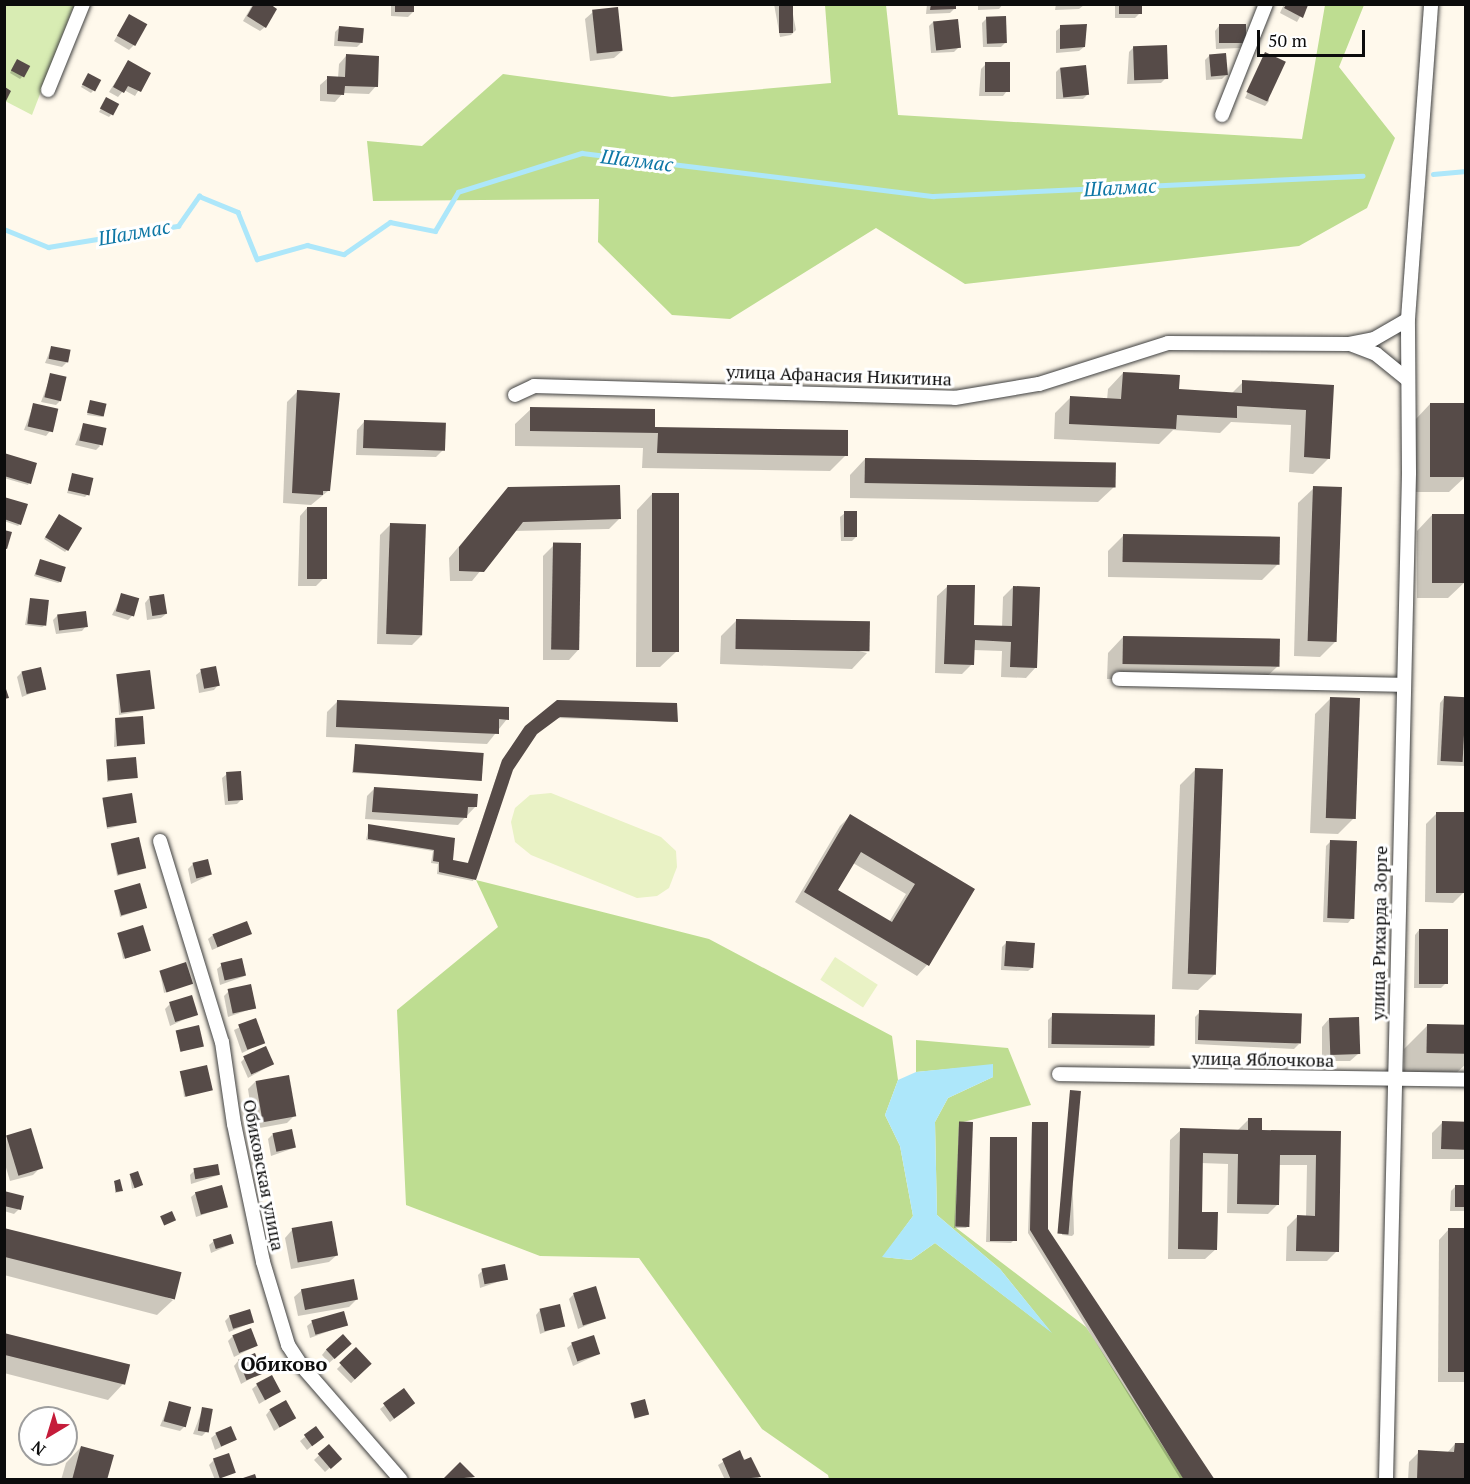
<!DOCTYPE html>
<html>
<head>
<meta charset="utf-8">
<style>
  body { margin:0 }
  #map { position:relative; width:1470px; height:1484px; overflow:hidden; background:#fff9ec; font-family:"PT Serif",serif }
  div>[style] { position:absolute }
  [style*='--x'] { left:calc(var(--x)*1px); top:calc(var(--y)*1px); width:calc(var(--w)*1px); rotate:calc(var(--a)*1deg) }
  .green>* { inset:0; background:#d8ecb3 }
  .forest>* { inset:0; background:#bedd91 }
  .pitch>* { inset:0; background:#e9f2c5; transform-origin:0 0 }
  .water>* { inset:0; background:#ade7fa }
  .shadow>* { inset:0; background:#0003; transform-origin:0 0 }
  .stream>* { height:4.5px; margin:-2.25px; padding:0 2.25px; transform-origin:2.25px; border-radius:2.25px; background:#ade7fa }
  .building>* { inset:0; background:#564b48; transform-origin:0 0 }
  .roads { filter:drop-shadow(0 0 2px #3f3f3f) drop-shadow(0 0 2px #3f3f3f) }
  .street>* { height:14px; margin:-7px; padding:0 7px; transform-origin:7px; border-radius:7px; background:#fff }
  span { translate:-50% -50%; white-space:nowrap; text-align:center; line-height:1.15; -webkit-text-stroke:6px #fff; paint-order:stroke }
  .street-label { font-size:18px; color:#0c0c0c }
  .water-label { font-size:20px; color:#0e77a5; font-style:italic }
  .neighbourhood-label { font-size:20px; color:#0c0c0c; font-weight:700 }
  .frame { position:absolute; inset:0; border:6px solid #0c0c0c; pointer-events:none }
  .north { position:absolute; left:18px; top:1406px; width:60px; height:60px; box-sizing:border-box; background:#fff; border:2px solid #9e9e9e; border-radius:50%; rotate:218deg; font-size:16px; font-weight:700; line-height:24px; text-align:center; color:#0c0c0c }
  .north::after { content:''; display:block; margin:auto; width:21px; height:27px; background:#c51c3a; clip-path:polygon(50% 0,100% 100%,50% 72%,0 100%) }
  .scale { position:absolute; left:1257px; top:30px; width:108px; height:27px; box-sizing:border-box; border:3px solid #0c0c0c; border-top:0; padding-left:8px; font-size:18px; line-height:21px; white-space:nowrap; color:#0c0c0c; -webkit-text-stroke:4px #fff; paint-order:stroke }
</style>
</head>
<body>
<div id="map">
  <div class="green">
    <div style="clip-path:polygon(4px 5px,74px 5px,32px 115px,5px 101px)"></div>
  </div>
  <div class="forest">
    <div style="clip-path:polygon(825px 5px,886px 5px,898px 115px,1302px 139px,1325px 5px,1364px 5px,1339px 67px,1395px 138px,1367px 208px,1299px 246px,965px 284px,876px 228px,730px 319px,672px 315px,598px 242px,599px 199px,373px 201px,367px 141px,422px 146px,503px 74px,672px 97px,831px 83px)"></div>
    <div style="clip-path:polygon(476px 880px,709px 939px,892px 1036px,898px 1080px,885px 1115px,900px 1146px,913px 1216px,883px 1257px,911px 1260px,935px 1243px,1050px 1331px,1000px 1269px,937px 1215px,935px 1122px,948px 1098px,993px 1077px,993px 1065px,916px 1072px,916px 1040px,1008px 1048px,1031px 1105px,959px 1123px,955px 1227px,1086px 1327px,1184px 1479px,829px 1479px,828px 1475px,762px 1429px,639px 1258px,540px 1256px,406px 1205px,397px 1010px,498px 927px)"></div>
  </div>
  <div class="pitch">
    <div style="clip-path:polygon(551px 793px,661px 837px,676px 851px,677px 867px,669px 888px,657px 896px,637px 898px,531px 855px,515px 842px,511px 822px,515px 808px,530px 795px)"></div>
    <div style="left:835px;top:957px;width:51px;height:27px;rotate:33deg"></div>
  </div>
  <div class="water">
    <div style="clip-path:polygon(993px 1064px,993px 1077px,948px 1098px,935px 1122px,937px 1215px,1000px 1269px,1052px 1333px,935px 1243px,911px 1260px,882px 1257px,913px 1216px,900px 1146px,885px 1115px,898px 1080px,916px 1072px)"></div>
  </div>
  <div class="shadow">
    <div style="clip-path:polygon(253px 4px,267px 4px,265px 27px,260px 31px,243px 21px)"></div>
    <div style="clip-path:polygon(391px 4px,413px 4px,413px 12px,408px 17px,391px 16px)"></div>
    <div style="clip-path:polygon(774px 4px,791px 4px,796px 30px,791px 35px,780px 37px)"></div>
    <div style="clip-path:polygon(927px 4px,954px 4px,954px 9px,950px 13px,926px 14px)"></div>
    <div style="clip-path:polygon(978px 4px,1003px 4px,999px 9px,978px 10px)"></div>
    <div style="clip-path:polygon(1056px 4px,1084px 4px,1084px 5px,1079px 9px,1055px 10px)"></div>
    <div style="clip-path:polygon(1115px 4px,1140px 4px,1140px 13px,1135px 18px,1115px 18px)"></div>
    <div style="clip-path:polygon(1284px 4px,1307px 4px,1297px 22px,1280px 13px)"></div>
    <div style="clip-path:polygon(593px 12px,622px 51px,614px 58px,590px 61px,585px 19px)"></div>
    <div style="clip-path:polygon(129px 16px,134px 45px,129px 50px,114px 41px)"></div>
    <div style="clip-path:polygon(987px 18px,1006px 42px,1001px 47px,983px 47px,982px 23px)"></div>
    <div style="clip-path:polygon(934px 21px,959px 47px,954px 52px,931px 53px,929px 26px)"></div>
    <div style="clip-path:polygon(1219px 26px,1245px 43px,1240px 48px,1216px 49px,1215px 31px)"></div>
    <div style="clip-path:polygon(1061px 27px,1084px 47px,1079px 51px,1056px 53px,1056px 31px)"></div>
    <div style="clip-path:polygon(339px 28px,361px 43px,357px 47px,334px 46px,335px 32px)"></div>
    <div style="clip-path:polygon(1134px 47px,1166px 78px,1161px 83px,1127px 84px,1129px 52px)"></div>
    <div style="clip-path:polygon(1266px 54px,1269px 101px,1265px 106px,1245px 98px)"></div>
    <div style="clip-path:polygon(346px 56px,376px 86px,369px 94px,343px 93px,335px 102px,320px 101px,320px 85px,328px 78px,338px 78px,339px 64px)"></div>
    <div style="clip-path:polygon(1209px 56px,1227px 74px,1222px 79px,1206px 80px,1205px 60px)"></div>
    <div style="clip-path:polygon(128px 62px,149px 73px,135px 96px,124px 90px,118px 97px,109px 92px)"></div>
    <div style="clip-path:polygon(15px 63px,22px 77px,20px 79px,10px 73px)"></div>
    <div style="clip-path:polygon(986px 64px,1007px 91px,1003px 96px,979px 96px,981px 69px)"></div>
    <div style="clip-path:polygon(1060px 68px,1088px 94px,1083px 99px,1056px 99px,1056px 72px)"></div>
    <div style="clip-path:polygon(87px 77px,93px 91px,91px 93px,81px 87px)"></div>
    <div style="clip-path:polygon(105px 101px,111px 115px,109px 117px,99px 112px)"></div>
    <div style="clip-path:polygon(51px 348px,67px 362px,62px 367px,45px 363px)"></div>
    <div style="clip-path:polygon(1123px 373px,1178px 391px,1231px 394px,1243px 382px,1332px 387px,1329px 458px,1313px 474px,1289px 472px,1291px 425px,1231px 422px,1220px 433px,1173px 430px,1159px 444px,1054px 439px,1055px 413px,1070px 398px,1107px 400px,1108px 389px)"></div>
    <div style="clip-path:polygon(51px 375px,61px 400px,56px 405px,41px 402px)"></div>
    <div style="clip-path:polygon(297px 392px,328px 491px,311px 505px,283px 503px,287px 402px)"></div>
    <div style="clip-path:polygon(90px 402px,104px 415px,102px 417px,87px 415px)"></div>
    <div style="clip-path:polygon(34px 404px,50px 431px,46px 436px,24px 430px)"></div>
    <div style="clip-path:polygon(1430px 404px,1465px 477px,1449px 492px,1415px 492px,1415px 420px)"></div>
    <div style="clip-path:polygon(531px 409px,654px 428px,846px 455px,830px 471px,642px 468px,643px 448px,515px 446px,515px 424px)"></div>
    <div style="clip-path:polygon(364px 422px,444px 449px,436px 457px,356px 455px,357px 430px)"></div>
    <div style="clip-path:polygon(83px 425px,100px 446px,96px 450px,75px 445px)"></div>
    <div style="clip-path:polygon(4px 455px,29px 483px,28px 485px,4px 478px)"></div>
    <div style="clip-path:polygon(865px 459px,1114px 487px,1098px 502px,850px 498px,850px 475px)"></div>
    <div style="clip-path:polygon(73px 475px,87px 495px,85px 497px,67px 493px)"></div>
    <div style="clip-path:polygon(509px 488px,619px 519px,609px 529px,513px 531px,472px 581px,450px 581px,449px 558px)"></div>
    <div style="clip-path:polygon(1314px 488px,1336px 641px,1320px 657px,1294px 656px,1298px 503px)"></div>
    <div style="clip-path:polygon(652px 494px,676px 652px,660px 667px,636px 667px,637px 510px)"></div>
    <div style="clip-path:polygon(4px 498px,20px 524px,18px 526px,4px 521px)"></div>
    <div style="clip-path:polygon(307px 508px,323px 579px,316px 586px,298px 586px,300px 516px)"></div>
    <div style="clip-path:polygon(845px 513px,857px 536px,852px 541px,841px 541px,840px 517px)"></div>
    <div style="clip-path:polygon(1432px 515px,1466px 540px,1466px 581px,1448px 598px,1417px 598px,1417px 531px)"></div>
    <div style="clip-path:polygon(57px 518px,67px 550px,65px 552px,44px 539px)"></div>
    <div style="clip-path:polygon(390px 525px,422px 635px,412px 645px,377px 644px,380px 535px)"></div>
    <div style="clip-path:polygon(1124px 535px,1278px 564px,1262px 580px,1108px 577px,1108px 551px)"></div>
    <div style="clip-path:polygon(553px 546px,579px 649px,569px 660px,543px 660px,543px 556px)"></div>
    <div style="clip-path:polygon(40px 560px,60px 582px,58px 583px,34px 576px)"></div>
    <div style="clip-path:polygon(948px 586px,973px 626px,1002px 627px,1003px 597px,1013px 587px,1036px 667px,1026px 678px,1001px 677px,1002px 651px,973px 650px,972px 664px,962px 674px,935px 673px,937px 596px)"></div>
    <div style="clip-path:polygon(122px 595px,133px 615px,128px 620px,112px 615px)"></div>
    <div style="clip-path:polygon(149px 598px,166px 614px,161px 618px,147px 620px,145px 603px)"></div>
    <div style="clip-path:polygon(30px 599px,44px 626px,42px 627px,25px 625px)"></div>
    <div style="clip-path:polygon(58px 615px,86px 626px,82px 631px,56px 634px,53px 620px)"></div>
    <div style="clip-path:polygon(737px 620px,867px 653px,852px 669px,720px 664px,721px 636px)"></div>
    <div style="clip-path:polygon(1123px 637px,1278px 666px,1262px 681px,1107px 679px,1108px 653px)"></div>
    <div style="clip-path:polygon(201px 671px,218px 685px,214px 690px,199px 693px,196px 675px)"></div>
    <div style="clip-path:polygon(22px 672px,44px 688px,22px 697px,17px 677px)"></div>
    <div style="clip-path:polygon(117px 676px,153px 709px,119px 715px)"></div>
    <div style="clip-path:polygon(1331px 698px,1354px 818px,1338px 834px,1310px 833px,1315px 714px)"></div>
    <div style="clip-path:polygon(1444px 698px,1466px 699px,1464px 766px,1437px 765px,1440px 703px)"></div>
    <div style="clip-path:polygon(338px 701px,507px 719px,487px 744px,326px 737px,327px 712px)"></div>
    <div style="clip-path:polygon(557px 702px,676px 722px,556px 718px,535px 735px,512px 770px,473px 881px,437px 874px,438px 864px,431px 863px,433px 851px,366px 840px,369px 826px,454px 839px,452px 861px,467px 865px,501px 763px,523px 730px)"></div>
    <div style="clip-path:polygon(115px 719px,143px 744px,114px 747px)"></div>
    <div style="clip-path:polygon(356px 746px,481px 779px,352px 773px)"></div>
    <div style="clip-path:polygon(107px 761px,136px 777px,107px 782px)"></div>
    <div style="clip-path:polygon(1196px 769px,1214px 975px,1198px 990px,1172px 989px,1180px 785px)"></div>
    <div style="clip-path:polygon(227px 774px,242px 799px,237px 804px,225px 805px,222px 778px)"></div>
    <div style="clip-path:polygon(374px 789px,476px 806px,458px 825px,365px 819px,367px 796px)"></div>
    <div style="clip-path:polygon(103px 800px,135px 822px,107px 829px)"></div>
    <div style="clip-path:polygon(1436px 814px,1466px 840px,1463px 893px,1453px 903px,1425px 902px,1426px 824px)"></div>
    <div style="clip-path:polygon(evenodd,850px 816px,973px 889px,927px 965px,917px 976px,795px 902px,840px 826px,850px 816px,853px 863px,906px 894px,889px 922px,836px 890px,853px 863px)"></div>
    <div style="clip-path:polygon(1331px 841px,1352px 918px,1348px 923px,1323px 922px,1326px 846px)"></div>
    <div style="clip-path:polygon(111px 845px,145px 868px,117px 876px)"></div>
    <div style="clip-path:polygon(193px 864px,210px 875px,191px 884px,188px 869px)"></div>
    <div style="clip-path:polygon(115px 891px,146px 908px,120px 917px)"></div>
    <div style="clip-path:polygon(1419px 930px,1446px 983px,1441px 988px,1414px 988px,1415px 935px)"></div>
    <div style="clip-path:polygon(250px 933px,212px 950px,208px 939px,213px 935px)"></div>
    <div style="clip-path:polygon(118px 934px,147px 952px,123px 959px)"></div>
    <div style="clip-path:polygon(1006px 943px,1033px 967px,1028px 971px,1001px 970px,1002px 947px)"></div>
    <div style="clip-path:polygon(222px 965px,245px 976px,220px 985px,217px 969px)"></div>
    <div style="clip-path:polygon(160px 972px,191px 983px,164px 993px)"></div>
    <div style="clip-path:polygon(229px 991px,254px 1008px,228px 1017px,224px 996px)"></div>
    <div style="clip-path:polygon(170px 1004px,196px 1014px,170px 1026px,165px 1009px)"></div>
    <div style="clip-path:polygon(1200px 1012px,1299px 1044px,1294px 1049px,1195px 1044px,1195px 1017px)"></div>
    <div style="clip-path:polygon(1053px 1015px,1153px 1044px,1149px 1048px,1048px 1048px,1048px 1020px)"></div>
    <div style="clip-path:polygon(1329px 1019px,1358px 1054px,1350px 1061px,1322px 1061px,1322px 1027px)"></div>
    <div style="clip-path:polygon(255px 1020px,263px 1043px,242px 1053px,234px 1030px)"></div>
    <div style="clip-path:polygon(1427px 1026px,1466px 1026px,1466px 1064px,1453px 1076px,1404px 1076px,1404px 1049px)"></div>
    <div style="clip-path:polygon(177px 1032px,203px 1045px,180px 1052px)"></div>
    <div style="clip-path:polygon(245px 1058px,273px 1064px,248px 1078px,241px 1062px)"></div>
    <div style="clip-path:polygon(181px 1073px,212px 1089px,184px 1097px)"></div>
    <div style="clip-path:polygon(255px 1082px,294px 1116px,287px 1123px,254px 1129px,248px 1089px)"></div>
    <div style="clip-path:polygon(1070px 1092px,1074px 1234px,1072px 1236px,1062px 1235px)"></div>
    <div style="clip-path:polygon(1248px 1120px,1261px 1131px,1339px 1133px,1337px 1251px,1327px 1261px,1286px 1261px,1287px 1227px,1297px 1217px,1306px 1217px,1307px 1165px,1279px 1165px,1278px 1204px,1268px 1214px,1227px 1213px,1228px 1164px,1201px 1163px,1200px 1213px,1216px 1249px,1205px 1259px,1168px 1259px,1170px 1140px,1181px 1130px,1238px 1130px)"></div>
    <div style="clip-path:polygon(1442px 1123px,1466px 1123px,1466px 1159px,1432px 1159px,1432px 1133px)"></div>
    <div style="clip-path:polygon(959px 1124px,968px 1226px,966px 1228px,954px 1228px)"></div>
    <div style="clip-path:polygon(1032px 1124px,1047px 1229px,1214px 1480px,1181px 1480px,1028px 1233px)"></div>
    <div style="clip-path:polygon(272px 1135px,294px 1148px,271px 1156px,268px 1139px)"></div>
    <div style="clip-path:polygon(7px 1136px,41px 1167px,33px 1175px,10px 1181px,4px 1161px)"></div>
    <div style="clip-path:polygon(990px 1138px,1013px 1241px,1011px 1243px,986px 1242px)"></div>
    <div style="clip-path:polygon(194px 1171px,219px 1175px,191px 1184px,190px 1175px)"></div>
    <div style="clip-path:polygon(130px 1176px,139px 1186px,132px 1189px)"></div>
    <div style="clip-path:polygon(115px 1182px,121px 1190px,119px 1192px,115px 1193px)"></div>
    <div style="clip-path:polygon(1456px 1186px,1466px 1187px,1466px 1211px,1450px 1211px,1451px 1191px)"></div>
    <div style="clip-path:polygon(4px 1193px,19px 1209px,14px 1214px,4px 1211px)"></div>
    <div style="clip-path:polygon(196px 1193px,226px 1207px,196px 1217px,191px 1197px)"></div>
    <div style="clip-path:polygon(1449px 1229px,1466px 1229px,1466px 1382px,1438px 1382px,1439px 1240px)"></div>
    <div style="clip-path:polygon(4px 1230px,173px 1300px,157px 1315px,4px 1275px)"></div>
    <div style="clip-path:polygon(292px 1230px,337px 1255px,329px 1262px,291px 1269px,285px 1238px)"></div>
    <div style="clip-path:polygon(214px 1241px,232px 1244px,211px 1253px,209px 1245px)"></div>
    <div style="clip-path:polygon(483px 1270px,506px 1279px,480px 1288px,478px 1275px)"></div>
    <div style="clip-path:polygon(302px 1290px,357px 1299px,349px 1307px,298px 1316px,294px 1297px)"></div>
    <div style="clip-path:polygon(574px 1294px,604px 1318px,578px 1329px,569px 1299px)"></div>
    <div style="clip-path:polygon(540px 1310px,563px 1325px,540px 1334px,536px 1315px)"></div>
    <div style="clip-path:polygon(230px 1316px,253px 1322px,229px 1332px,225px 1321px)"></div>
    <div style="clip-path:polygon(312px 1322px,346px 1325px,310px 1338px,307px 1326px)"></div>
    <div style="clip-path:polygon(4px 1334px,123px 1384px,108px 1400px,4px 1373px)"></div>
    <div style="clip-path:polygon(233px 1336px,256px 1346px,234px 1357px,228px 1341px)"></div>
    <div style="clip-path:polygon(572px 1344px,599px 1354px,573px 1366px,567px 1348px)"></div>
    <div style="clip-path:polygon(345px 1349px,329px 1363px,322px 1355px,326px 1350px)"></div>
    <div style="left:356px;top:1350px;width:20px;height:27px;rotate:45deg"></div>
    <div style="clip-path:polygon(238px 1361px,261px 1373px,241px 1384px,234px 1366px)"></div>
    <div style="clip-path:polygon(257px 1385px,279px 1392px,259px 1404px,252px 1389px)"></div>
    <div style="clip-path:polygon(170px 1402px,185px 1426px,180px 1431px,160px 1426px)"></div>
    <div style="clip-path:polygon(632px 1404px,648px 1414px,634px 1419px)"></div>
    <div style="clip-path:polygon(385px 1405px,409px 1408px,390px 1422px,380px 1409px)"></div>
    <div style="clip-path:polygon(203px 1408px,206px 1432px,202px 1436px,193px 1434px)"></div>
    <div style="clip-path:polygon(270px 1410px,294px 1418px,274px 1431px,266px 1415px)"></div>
    <div style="clip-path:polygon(316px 1428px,318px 1441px,307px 1450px,300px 1441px)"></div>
    <div style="clip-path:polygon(216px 1434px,235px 1440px,215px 1450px,211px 1438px)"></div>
    <div style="clip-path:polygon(1455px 1444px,1466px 1480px,1408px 1480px,1409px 1462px,1419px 1452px,1447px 1453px)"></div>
    <div style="clip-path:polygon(329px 1446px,335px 1463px,325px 1472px,314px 1460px)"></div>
    <div style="clip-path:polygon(81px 1447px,106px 1480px,61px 1480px,66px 1463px)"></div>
    <div style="clip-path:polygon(739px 1452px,759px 1477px,756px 1480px,725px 1480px,718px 1465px)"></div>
    <div style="clip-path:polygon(214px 1460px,234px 1472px,215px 1480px,209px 1465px)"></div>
    <div style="clip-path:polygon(473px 1477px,470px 1480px,444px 1480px)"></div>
  </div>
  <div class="stream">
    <div style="--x:1433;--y:174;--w:33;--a:-5"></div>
    <div style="--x:4;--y:229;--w:48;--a:22.2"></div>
    <div style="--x:48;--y:247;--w:132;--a:-9.2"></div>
    <div style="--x:178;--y:226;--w:37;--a:-55"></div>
    <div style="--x:199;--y:196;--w:42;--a:22.3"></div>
    <div style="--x:238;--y:212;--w:51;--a:68"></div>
    <div style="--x:257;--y:259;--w:52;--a:-15.6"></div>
    <div style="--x:307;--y:245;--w:38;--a:14"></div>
    <div style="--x:344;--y:254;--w:56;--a:-34.8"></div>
    <div style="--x:390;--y:222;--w:46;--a:11.3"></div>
    <div style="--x:435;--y:231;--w:45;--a:-59.5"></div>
    <div style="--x:458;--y:192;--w:130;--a:-17.5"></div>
    <div style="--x:582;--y:153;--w:354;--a:7"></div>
    <div style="--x:933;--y:196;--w:430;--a:-2.7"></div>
  </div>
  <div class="building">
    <div style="clip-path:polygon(254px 4px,270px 4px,277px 9px,266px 28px,247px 16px)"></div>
    <div style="left:395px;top:4px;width:19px;height:8px"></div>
    <div style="left:779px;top:4px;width:14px;height:29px"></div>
    <div style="clip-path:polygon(931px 4px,956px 4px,956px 9px,930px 10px)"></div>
    <div style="left:1119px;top:4px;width:23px;height:10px"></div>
    <div style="clip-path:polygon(1286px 5px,1308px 5px,1303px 18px,1284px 8px)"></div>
    <div style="left:618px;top:7px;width:44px;height:26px;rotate:84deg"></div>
    <div style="left:129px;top:14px;width:21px;height:25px;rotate:29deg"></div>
    <div style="left:1006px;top:16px;width:27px;height:20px;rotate:88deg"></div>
    <div style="left:958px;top:19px;width:29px;height:25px;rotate:84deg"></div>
    <div style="clip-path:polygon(1087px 24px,1085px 47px,1060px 49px,1060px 25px)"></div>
    <div style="left:1246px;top:24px;width:19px;height:27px;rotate:90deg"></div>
    <div style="left:339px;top:26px;width:25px;height:15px;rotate:5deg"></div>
    <div style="left:1167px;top:45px;width:34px;height:34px;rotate:88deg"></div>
    <div style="left:1265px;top:52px;width:23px;height:44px;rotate:25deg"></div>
    <div style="left:1226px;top:53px;width:22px;height:17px;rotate:85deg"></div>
    <div style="clip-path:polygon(346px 54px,379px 56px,378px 87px,345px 86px,344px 95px,327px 94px,327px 76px,345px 77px)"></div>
    <div style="left:17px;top:59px;width:15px;height:13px;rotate:28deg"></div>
    <div style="clip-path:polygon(128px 60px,151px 73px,141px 92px,128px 86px,124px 93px,113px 87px)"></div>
    <div style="left:985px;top:62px;width:25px;height:30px"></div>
    <div style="left:1086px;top:65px;width:30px;height:26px;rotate:84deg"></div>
    <div style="left:88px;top:73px;width:15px;height:13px;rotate:28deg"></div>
    <div style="clip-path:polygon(5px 87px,11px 91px,5px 103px)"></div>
    <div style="left:106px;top:97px;width:15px;height:13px;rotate:28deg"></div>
    <div style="left:51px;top:346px;width:20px;height:13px;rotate:11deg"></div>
    <div style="clip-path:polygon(1123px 372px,1180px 375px,1179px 389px,1242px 393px,1242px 380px,1334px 385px,1330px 459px,1304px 457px,1306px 410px,1237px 406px,1237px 418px,1177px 415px,1176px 429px,1069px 424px,1070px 396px,1121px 399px)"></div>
    <div style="left:50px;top:373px;width:17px;height:25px;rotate:13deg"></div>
    <div style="clip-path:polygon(297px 390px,340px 393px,330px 491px,323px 491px,323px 495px,292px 493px)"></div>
    <div style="left:90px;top:400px;width:17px;height:13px;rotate:13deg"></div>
    <div style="left:33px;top:403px;width:26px;height:24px;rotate:13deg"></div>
    <div style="left:1430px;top:403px;width:36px;height:74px"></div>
    <div style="clip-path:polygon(530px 407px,655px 409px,655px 427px,848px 430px,848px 456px,657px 453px,658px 433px,530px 431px)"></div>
    <div style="left:364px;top:420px;width:82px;height:28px;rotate:2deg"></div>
    <div style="left:83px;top:423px;width:24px;height:18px;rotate:12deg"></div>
    <div style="clip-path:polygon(4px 453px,37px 463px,31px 484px,4px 476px)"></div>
    <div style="left:865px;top:458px;width:251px;height:25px;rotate:1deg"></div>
    <div style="left:72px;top:473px;width:22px;height:18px;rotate:13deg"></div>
    <div style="clip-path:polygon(620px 485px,621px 519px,523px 522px,484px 572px,459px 571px,459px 547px,508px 487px)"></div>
    <div style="left:1313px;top:486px;width:29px;height:155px;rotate:2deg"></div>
    <div style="left:652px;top:493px;width:27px;height:159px"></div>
    <div style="clip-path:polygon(4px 497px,28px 504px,21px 525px,4px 519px)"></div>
    <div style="left:307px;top:507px;width:20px;height:72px"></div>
    <div style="left:844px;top:511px;width:13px;height:26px"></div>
    <div style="left:59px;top:514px;width:27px;height:27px;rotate:31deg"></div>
    <div style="left:1432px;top:514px;width:33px;height:69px"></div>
    <div style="left:390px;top:523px;width:36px;height:111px;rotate:2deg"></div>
    <div style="clip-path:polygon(4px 530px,12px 532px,7px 549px,4px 548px)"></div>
    <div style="left:1123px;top:534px;width:157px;height:28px;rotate:1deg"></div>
    <div style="left:581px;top:543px;width:107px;height:28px;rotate:91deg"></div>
    <div style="left:40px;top:559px;width:27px;height:16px;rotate:17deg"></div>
    <div style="clip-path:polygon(947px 585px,975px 585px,974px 625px,1012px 626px,1013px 586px,1040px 587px,1037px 668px,1010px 667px,1011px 642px,975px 640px,974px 665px,944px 664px)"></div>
    <div style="left:121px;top:593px;width:19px;height:19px;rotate:16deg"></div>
    <div style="left:164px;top:594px;width:20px;height:15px;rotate:81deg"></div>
    <div style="left:30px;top:598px;width:19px;height:26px;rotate:6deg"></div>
    <div style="left:86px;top:611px;width:16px;height:29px;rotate:83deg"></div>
    <div style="left:736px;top:619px;width:134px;height:30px;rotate:1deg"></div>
    <div style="left:1123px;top:636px;width:157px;height:28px;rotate:1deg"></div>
    <div style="left:216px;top:666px;width:20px;height:16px;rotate:79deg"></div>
    <div style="left:41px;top:667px;width:23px;height:20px;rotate:77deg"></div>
    <div style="left:150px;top:670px;width:39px;height:34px;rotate:83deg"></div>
    <div style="clip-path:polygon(4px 683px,9px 698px,4px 699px)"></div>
    <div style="left:1444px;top:696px;width:22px;height:65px;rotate:3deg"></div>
    <div style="left:1330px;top:697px;width:30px;height:121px;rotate:2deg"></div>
    <div style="clip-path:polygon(337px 700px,509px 707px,509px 720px,499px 719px,499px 734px,336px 727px)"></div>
    <div style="clip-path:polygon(557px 700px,677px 703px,678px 722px,560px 717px,537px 734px,513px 770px,476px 880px,439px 872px,439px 862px,433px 861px,434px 850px,368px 839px,368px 824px,455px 838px,453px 860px,468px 863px,502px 760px,525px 726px)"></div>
    <div style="left:143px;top:716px;width:28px;height:28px;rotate:86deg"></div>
    <div style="left:355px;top:744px;width:129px;height:28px;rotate:4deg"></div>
    <div style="left:136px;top:757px;width:21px;height:30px;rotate:85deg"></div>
    <div style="left:1195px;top:768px;width:28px;height:206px;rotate:2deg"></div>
    <div style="left:241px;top:771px;width:29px;height:15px;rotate:86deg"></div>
    <div style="clip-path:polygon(374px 787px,478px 794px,477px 807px,468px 807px,467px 818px,372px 812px)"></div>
    <div style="left:132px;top:793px;width:30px;height:30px;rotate:81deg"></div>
    <div style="left:1436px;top:812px;width:30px;height:81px"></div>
    <div style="clip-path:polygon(evenodd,850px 814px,975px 889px,929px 966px,804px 892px,850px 814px,861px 852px,915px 884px,892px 922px,838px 890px,861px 852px)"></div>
    <div style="left:139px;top:837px;width:32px;height:29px;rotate:77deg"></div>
    <div style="left:1330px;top:840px;width:27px;height:78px;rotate:2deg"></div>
    <div style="left:208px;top:859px;width:16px;height:16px;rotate:76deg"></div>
    <div style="left:140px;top:883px;width:26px;height:27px;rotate:74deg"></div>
    <div style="left:247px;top:921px;width:14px;height:37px;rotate:69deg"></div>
    <div style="left:143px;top:925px;width:27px;height:27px;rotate:73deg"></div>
    <div style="left:1419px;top:929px;width:29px;height:55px"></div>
    <div style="left:1006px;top:941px;width:29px;height:25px;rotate:4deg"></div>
    <div style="left:242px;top:958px;width:18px;height:22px;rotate:77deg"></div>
    <div style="left:186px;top:962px;width:23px;height:28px;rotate:72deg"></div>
    <div style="left:251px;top:984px;width:25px;height:24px;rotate:78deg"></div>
    <div style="left:192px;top:995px;width:21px;height:24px;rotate:73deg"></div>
    <div style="left:1199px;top:1010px;width:103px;height:30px;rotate:2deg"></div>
    <div style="left:1052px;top:1013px;width:103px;height:31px;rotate:1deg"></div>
    <div style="left:1359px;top:1017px;width:37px;height:30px;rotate:88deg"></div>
    <div style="left:256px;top:1018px;width:27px;height:19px;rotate:70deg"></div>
    <div style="left:1427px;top:1024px;width:39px;height:29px;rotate:1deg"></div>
    <div style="left:199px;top:1025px;width:22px;height:24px;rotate:77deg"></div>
    <div style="left:266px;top:1046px;width:20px;height:25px;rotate:66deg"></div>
    <div style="left:207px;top:1065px;width:26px;height:28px;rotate:77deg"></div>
    <div style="left:289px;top:1075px;width:42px;height:34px;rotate:80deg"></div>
    <div style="left:1070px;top:1090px;width:11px;height:144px;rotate:5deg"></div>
    <div style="clip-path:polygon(1248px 1118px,1262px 1118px,1262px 1130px,1341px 1131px,1339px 1252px,1296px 1251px,1297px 1215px,1315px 1216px,1316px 1155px,1280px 1155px,1279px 1205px,1237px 1204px,1238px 1154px,1203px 1153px,1202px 1212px,1218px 1212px,1217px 1250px,1178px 1249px,1180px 1128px,1248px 1130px)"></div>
    <div style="left:1442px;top:1121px;width:24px;height:28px;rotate:2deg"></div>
    <div style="left:973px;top:1122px;width:105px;height:14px;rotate:92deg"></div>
    <div style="clip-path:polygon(1032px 1122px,1048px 1122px,1048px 1229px,1215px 1480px,1184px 1480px,1030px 1230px)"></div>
    <div style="left:31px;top:1128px;width:42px;height:26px;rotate:73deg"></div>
    <div style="left:292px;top:1129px;width:19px;height:20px;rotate:78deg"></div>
    <div style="left:990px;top:1137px;width:27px;height:104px"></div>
    <div style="left:218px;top:1164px;width:11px;height:25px;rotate:80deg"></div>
    <div style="left:138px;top:1171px;width:15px;height:9px;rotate:70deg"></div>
    <div style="clip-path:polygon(120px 1179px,123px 1191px,116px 1192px,114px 1181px)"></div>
    <div style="left:222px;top:1185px;width:23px;height:28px;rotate:75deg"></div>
    <div style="left:1455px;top:1185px;width:11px;height:22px"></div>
    <div style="clip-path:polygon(4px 1191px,24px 1196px,21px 1210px,4px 1206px)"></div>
    <div style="left:172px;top:1211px;width:10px;height:13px;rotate:66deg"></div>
    <div style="left:332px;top:1221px;width:35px;height:41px;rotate:80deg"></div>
    <div style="left:4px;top:1228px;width:183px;height:28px;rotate:14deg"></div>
    <div style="left:1448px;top:1228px;width:18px;height:144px"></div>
    <div style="left:231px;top:1234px;width:10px;height:19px;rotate:73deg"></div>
    <div style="left:505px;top:1264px;width:16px;height:24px;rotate:79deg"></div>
    <div style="left:354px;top:1279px;width:21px;height:54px;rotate:79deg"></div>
    <div style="left:596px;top:1286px;width:34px;height:24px;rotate:73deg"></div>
    <div style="left:560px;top:1304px;width:23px;height:21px;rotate:77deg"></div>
    <div style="left:250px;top:1309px;width:14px;height:22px;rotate:73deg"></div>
    <div style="left:344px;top:1311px;width:15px;height:34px;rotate:74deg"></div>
    <div style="left:251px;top:1328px;width:19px;height:20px;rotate:69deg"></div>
    <div style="left:4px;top:1333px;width:130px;height:21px;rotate:14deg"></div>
    <div style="left:343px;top:1334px;width:13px;height:23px;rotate:48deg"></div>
    <div style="left:594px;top:1335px;width:20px;height:24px;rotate:72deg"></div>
    <div style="left:356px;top:1347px;width:23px;height:23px;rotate:47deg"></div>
    <div style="left:255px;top:1353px;width:22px;height:18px;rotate:68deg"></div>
    <div style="left:272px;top:1375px;width:19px;height:18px;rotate:62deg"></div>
    <div style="left:404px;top:1388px;width:19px;height:26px;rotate:54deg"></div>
    <div style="left:645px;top:1399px;width:16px;height:15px;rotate:75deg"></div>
    <div style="left:286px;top:1400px;width:21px;height:19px;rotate:61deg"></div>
    <div style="left:169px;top:1401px;width:23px;height:21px;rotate:15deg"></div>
    <div style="left:202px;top:1407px;width:11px;height:24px;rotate:10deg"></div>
    <div style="left:231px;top:1426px;width:15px;height:17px;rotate:67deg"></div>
    <div style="left:316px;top:1426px;width:14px;height:15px;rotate:54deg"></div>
    <div style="clip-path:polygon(1455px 1443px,1466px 1443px,1466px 1480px,1417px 1480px,1418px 1450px,1454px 1452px)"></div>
    <div style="left:329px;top:1444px;width:20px;height:15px;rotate:49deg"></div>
    <div style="clip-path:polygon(81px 1446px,114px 1455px,107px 1480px,72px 1480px)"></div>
    <div style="clip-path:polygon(740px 1450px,744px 1460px,751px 1457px,761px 1477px,731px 1480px,722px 1459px)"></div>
    <div style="left:229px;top:1453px;width:21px;height:17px;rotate:71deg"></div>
    <div style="clip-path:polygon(460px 1462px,475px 1477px,442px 1480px)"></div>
    <div style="clip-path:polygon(255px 1474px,257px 1480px,240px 1480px,240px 1479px)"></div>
  </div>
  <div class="roads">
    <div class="street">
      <div style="--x:48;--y:90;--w:93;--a:-67.9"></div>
      <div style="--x:1222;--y:115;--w:119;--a:-68.4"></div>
      <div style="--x:1350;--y:344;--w:28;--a:21"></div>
      <div style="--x:1376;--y:354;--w:41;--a:39.1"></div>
      <div style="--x:515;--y:395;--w:21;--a:-25"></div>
      <div style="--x:534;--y:386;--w:421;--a:1.6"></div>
      <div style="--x:955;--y:398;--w:85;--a:-9.5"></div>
      <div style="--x:1039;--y:384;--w:135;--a:-17.6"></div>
      <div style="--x:1168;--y:343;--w:180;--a:0.3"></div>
      <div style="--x:1348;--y:344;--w:26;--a:-11"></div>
      <div style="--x:1374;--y:339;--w:39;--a:-30"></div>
      <div style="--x:1119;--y:679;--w:284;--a:1.2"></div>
      <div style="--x:160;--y:841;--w:210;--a:72.9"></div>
      <div style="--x:222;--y:1042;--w:83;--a:81.7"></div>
      <div style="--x:234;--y:1124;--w:141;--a:78.1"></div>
      <div style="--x:263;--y:1262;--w:87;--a:73.2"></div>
      <div style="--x:288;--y:1345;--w:24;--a:57"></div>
      <div style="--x:301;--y:1365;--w:152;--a:49"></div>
      <div style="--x:1059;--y:1074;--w:407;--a:0.8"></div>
      <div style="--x:1386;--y:1480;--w:1008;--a:-88.69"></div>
      <div style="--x:1409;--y:472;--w:153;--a:-90.4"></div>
      <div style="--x:1408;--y:319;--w:316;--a:-85.8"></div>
    </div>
  </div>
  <div class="street-label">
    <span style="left:839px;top:375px;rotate:2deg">улица Афанасия Никитина</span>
    <span style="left:1379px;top:933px;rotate:-89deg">улица Рихарда Зорге</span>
    <span style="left:1263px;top:1059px;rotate:1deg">улица Яблочкова</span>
    <span style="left:264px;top:1175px;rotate:79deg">Обиковская улица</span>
  </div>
  <div class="water-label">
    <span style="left:637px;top:160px;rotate:7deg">Шалмас</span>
    <span style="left:1120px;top:187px;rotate:-3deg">Шалмас</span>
    <span style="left:134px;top:232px;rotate:-10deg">Шалмас</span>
  </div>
  <div class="neighbourhood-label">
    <span style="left:284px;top:1363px">Обиково</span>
  </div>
  <div class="frame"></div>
  <div class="north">N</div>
  <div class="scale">50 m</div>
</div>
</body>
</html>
